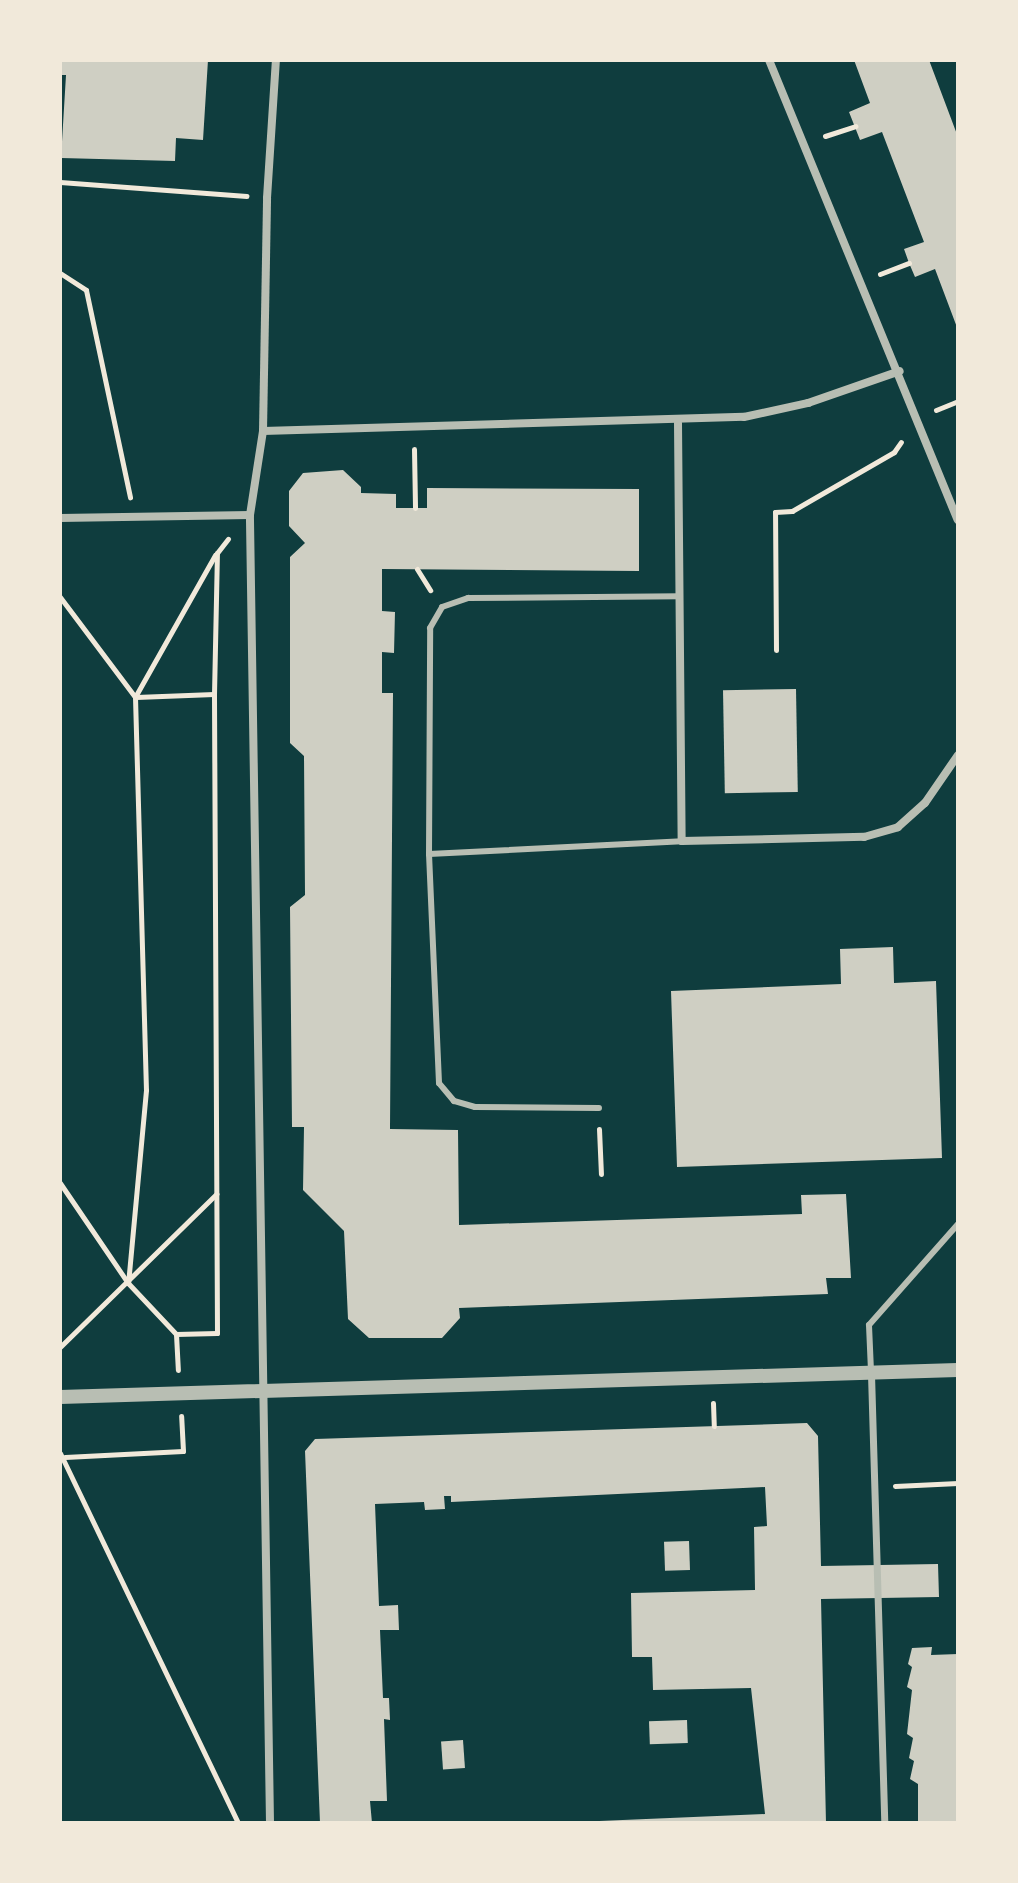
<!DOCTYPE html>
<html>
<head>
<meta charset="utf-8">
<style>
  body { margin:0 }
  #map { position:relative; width:1018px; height:1883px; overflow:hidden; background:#0f3d3e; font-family:"Noto Serif",serif }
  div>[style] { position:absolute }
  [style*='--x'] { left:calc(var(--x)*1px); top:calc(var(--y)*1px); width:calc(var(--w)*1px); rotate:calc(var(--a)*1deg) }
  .building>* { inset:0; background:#cfcfc3; transform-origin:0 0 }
  .path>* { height:5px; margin:-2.5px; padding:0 2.5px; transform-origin:2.5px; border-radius:2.5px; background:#f1e9da }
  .service>* { height:6px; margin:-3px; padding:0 3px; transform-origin:3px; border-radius:3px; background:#b8beb3 }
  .pedestrian>* { height:7px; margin:-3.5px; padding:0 3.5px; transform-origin:3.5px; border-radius:3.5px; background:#b8beb3 }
  .minor>* { height:8px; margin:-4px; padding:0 4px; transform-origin:4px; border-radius:4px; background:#b8beb3 }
  .tertiary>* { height:14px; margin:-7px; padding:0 7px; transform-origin:7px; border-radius:7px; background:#b8beb3 }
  span { translate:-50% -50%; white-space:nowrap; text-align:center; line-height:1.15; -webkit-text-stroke:7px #f1e9da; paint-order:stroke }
  .frame { position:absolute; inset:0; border:62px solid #f1e9da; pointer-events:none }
</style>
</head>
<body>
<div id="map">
  <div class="building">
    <div style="clip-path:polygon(60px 60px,208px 60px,203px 140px,176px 138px,175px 161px,61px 158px,66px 75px,60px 75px)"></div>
    <div style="clip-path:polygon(854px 60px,929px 60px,958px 137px,958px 330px,935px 269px,915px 277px,909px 263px,904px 249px,924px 242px,882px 132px,860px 140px,849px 112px,870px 103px)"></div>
    <div style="clip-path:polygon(343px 470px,361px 487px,361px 493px,396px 494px,396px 508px,427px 508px,427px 488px,639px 489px,639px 571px,382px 569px,382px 611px,395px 612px,394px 653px,382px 652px,382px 693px,393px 693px,390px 1129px,458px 1130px,459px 1225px,802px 1214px,801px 1195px,846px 1194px,851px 1278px,826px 1278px,828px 1294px,459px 1308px,460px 1318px,442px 1338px,369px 1338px,348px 1319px,344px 1231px,303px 1190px,304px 1127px,292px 1127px,290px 907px,305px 895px,304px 756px,290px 743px,290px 557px,305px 543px,289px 526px,289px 491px,303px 473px)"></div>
    <div style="left:796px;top:689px;width:103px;height:73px;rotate:89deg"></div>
    <div style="clip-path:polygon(893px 947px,894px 983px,936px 981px,942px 1158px,677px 1167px,671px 991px,841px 984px,840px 949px)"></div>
    <div style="clip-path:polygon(807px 1423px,818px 1436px,821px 1566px,938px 1564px,939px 1597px,821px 1599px,826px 1823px,552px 1823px,765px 1814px,751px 1688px,653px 1690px,652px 1657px,632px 1657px,631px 1593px,755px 1590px,754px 1527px,767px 1526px,765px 1487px,451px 1502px,451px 1496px,444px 1496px,445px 1509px,425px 1510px,424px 1502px,375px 1504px,379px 1606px,398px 1605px,399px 1630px,380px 1630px,383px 1698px,389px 1698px,390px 1720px,384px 1719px,387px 1801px,370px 1801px,372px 1823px,320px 1823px,305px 1451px,315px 1439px)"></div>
    <div style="left:689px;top:1541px;width:29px;height:25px;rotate:88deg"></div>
    <div style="clip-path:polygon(932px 1647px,931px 1655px,958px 1654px,958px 1823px,918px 1823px,918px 1784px,910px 1779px,914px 1761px,909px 1758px,913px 1738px,907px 1734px,912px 1690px,907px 1687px,912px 1667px,908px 1664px,912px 1648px)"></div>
    <div style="left:687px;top:1720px;width:23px;height:38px;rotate:88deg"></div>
    <div style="left:463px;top:1740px;width:28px;height:22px;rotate:86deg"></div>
  </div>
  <div class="path">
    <div style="--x:825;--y:136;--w:32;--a:-18"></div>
    <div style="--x:60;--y:182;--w:187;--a:4.3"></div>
    <div style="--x:60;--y:273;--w:31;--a:33"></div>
    <div style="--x:86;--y:290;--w:212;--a:78"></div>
    <div style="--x:880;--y:274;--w:31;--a:-21"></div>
    <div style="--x:936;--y:410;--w:24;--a:-22"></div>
    <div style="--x:414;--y:449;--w:59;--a:89"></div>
    <div style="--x:417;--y:569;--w:25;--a:58"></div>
    <div style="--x:60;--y:597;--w:125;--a:53.1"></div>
    <div style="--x:135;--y:697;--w:393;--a:88.4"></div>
    <div style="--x:146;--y:1090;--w:194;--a:95.3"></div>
    <div style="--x:776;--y:650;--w:138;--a:-90.4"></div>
    <div style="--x:775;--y:512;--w:17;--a:-3"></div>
    <div style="--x:792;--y:511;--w:118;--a:-30"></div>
    <div style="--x:894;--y:452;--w:12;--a:-55"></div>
    <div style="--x:135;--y:697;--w:163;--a:-60.6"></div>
    <div style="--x:136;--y:697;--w:78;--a:-2.2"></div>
    <div style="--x:599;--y:1129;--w:45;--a:87.5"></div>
    <div style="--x:60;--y:1183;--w:121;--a:55.8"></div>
    <div style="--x:128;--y:1283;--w:70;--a:46.7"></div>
    <div style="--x:176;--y:1334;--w:36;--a:87"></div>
    <div style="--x:176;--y:1334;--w:41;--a:-1.4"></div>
    <div style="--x:217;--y:1333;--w:639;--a:-90.27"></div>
    <div style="--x:214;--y:694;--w:141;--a:-88.8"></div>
    <div style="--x:217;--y:553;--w:18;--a:-52"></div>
    <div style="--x:60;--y:1347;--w:219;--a:-44.4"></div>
    <div style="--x:713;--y:1403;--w:23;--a:88"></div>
    <div style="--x:60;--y:1453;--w:411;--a:64.3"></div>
    <div style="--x:65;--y:1457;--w:118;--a:-2.9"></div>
    <div style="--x:183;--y:1451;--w:35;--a:-93"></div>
    <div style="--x:895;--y:1486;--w:63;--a:-2.7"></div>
  </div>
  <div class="service">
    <div style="--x:429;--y:854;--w:253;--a:-2.9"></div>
    <div style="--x:599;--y:1108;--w:124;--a:-179.5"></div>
    <div style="--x:475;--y:1107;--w:22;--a:-164"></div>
    <div style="--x:454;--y:1101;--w:23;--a:-130"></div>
    <div style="--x:439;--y:1083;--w:229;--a:-92.5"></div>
    <div style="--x:429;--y:854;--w:226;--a:-89.7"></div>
    <div style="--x:430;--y:628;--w:24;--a:-60"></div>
    <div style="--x:442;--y:607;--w:28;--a:-19"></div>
    <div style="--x:468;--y:598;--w:212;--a:-0.5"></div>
    <div style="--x:871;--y:1371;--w:46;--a:-92.5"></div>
    <div style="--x:869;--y:1325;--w:135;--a:-48.6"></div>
  </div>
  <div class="pedestrian">
    <div style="--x:871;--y:1374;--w:449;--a:88.3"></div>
  </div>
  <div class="minor">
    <div style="--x:769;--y:60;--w:497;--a:67.7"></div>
    <div style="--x:678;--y:423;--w:418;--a:89.5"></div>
    <div style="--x:682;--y:841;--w:182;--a:-1.3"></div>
    <div style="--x:864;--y:837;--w:35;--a:-16"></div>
    <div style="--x:898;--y:827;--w:36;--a:-42"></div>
    <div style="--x:925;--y:803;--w:58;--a:-55.5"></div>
    <div style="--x:263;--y:431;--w:481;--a:-1.7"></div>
    <div style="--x:744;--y:417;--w:66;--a:-12.3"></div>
    <div style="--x:808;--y:403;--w:97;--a:-19.2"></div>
    <div style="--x:60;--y:518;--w:190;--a:-0.9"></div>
    <div style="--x:270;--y:1823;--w:1308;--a:-90.88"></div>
    <div style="--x:250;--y:515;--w:85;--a:-81.2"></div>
    <div style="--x:263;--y:431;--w:233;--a:-89"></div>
    <div style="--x:267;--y:198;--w:138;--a:-86.3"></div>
  </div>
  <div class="tertiary">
    <div style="--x:60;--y:1397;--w:898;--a:-1.72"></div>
  </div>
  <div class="frame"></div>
</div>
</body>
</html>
